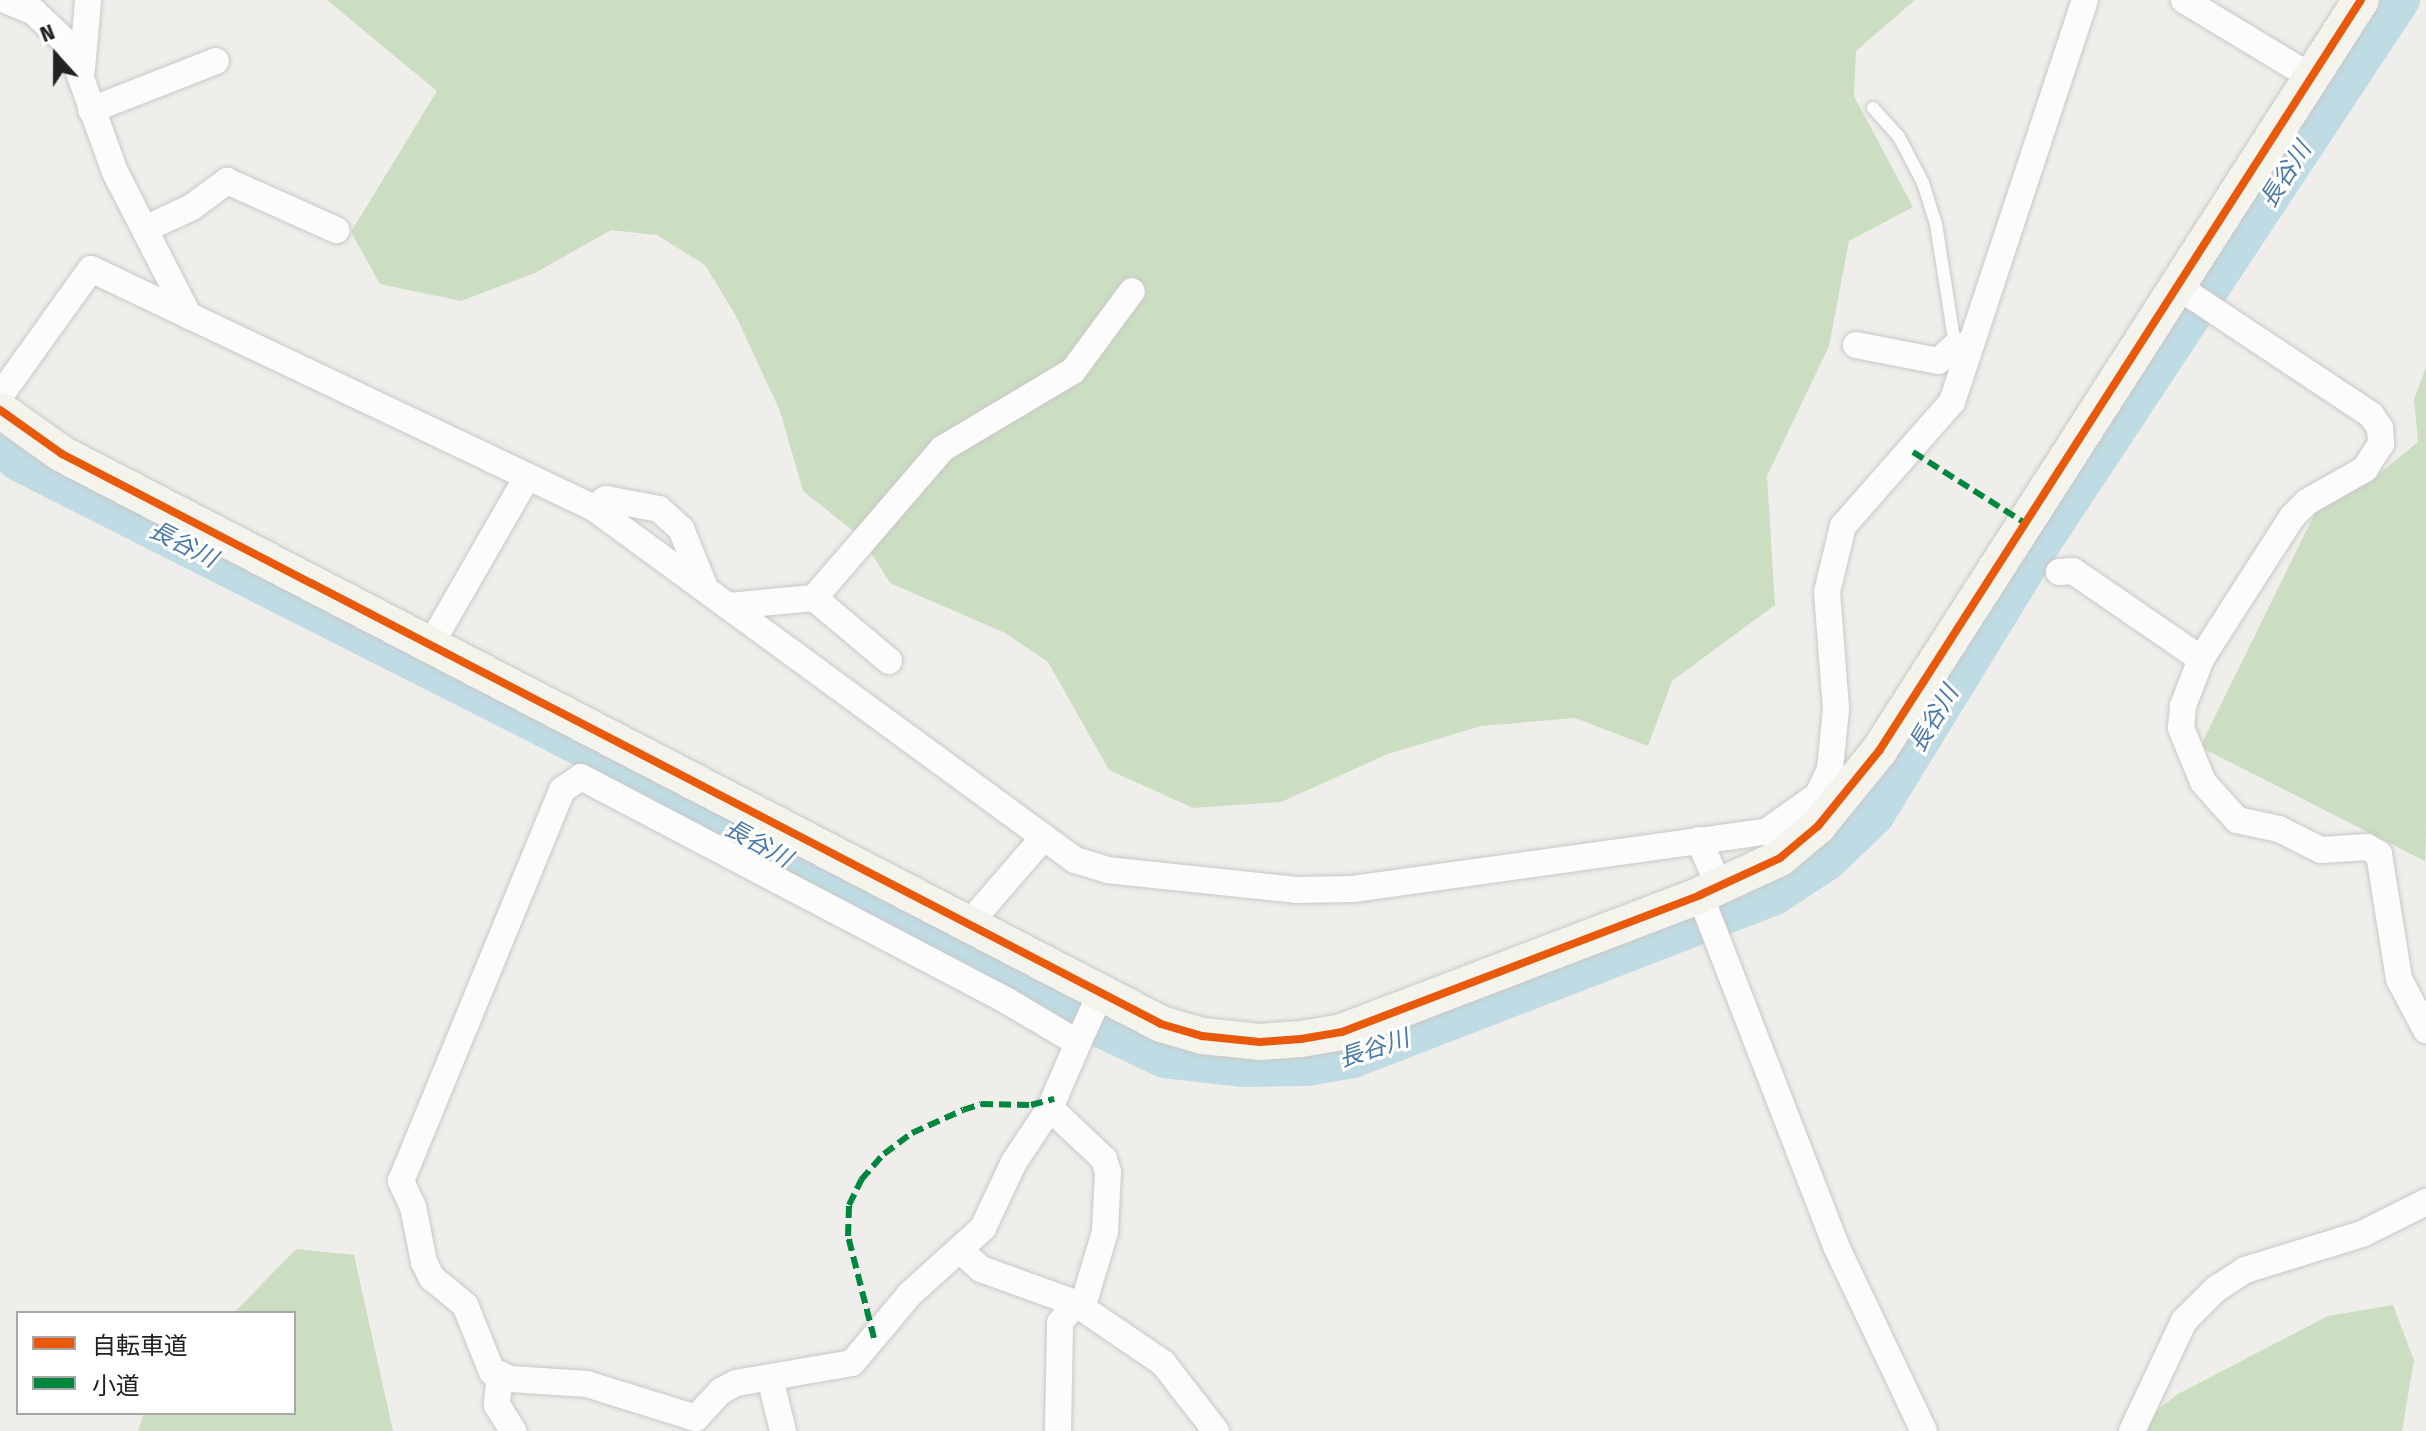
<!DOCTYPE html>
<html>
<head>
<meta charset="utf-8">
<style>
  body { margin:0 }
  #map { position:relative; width:2426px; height:1431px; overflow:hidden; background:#f0eeeb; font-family:"Fira Sans Condensed","Noto Sans JP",sans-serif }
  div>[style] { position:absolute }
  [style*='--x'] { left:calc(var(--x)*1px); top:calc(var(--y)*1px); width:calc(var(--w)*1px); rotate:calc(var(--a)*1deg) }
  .forest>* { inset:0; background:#cbdec1 }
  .river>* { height:38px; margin:-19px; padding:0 19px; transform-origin:19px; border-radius:19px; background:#bfdbe3 }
  .roads { filter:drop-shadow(0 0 2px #c9c8c7) drop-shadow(0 0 2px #c9c8c7) }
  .lane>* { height:12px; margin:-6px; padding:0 6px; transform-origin:6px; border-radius:6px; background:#fdfcfc }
  .street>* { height:26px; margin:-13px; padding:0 13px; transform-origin:13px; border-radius:13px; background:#fdfcfc }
  .secondary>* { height:36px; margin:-18px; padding:0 18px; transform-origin:18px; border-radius:18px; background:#f4f4ed }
  .quiet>* { height:6px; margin-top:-3px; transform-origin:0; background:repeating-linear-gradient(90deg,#00873e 0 12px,transparent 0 18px) }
  .cycleway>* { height:8px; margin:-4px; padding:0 4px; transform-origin:4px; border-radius:4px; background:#e8590c }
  span { translate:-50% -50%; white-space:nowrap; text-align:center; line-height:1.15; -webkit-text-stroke:6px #fff; paint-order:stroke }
  .water-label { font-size:24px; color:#4a7aab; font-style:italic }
  .legend { position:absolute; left:16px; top:1311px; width:280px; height:104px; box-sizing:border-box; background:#fff; border:2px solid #a7a7a7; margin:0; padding:10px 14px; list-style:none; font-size:24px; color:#222 }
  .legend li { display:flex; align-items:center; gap:16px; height:40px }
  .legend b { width:40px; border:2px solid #a7a7a7 }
  .north { position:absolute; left:16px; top:16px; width:80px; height:80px; -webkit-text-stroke:6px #fff; paint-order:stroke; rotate:339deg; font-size:22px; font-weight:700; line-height:32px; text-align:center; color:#222 }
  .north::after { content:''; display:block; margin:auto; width:28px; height:36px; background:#222; clip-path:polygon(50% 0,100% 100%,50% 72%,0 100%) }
</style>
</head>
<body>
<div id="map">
  <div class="forest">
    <div style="clip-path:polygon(327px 0,1915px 0,1856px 51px,1854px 96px,1913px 207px,1849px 241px,1829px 346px,1767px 476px,1775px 605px,1672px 681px,1648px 746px,1575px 718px,1481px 726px,1388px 754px,1281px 802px,1193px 808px,1109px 770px,1048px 662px,1005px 633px,890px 583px,862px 538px,803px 491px,780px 411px,736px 316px,705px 265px,657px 235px,611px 230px,535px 273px,461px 301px,380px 284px,351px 232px,437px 91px)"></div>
    <div style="clip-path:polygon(2426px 367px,2426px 822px,2425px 861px,2200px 747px,2317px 509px,2375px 477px,2418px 442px,2414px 400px)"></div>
    <div style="clip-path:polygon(296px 1249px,354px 1255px,393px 1431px,138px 1431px,144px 1413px,294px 1413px,294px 1313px,234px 1313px)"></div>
    <div style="clip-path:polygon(2393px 1305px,2414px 1360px,2402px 1431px,2130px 1431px,2178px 1394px,2328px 1316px)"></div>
  </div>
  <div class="river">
    <div style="--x:0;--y:446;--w:24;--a:42"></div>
    <div style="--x:18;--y:462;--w:622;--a:26.85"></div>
    <div style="--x:573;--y:743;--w:545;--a:28.73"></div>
    <div style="--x:1051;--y:1005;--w:125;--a:25.5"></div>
    <div style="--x:1164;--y:1059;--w:80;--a:6.5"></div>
    <div style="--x:1243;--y:1068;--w:64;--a:-0.9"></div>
    <div style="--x:1307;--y:1067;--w:47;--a:-9.9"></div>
    <div style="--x:1353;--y:1059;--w:452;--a:-21.1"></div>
    <div style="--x:1775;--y:896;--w:64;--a:-33.4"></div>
    <div style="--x:1828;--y:861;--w:65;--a:-43.8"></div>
    <div style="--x:1875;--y:816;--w:314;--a:-58.5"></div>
    <div style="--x:2039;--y:548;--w:657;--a:-56.55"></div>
  </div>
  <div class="roads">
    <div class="lane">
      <div style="--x:1873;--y:108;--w:39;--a:48"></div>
      <div style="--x:1899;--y:137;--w:52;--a:62.4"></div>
      <div style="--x:1923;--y:183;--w:43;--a:72.4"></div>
      <div style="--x:1936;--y:224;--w:123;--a:81.1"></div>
    </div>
    <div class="street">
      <div style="--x:5;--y:0;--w:31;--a:22"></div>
      <div style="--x:34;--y:12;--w:48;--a:43.3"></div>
      <div style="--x:69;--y:45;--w:135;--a:70.1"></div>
      <div style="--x:115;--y:172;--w:162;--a:62.8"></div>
      <div style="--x:2184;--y:0;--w:149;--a:31.2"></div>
      <div style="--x:82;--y:69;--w:69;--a:-85"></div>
      <div style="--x:91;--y:110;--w:134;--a:-21.4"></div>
      <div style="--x:147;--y:228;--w:50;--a:-25"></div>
      <div style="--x:192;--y:207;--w:44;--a:-36.6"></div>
      <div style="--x:227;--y:181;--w:120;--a:24.2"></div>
      <div style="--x:2177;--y:286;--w:233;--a:33.6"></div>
      <div style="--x:2371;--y:415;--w:16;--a:55"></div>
      <div style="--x:2380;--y:428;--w:16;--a:86"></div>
      <div style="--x:2381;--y:444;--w:30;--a:123"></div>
      <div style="--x:2365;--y:469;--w:67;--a:150.4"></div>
      <div style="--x:2307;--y:502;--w:21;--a:135"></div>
      <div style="--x:2292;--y:517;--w:169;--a:122.7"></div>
      <div style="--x:2201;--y:659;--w:50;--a:111"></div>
      <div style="--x:2183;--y:706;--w:22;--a:95"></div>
      <div style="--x:2181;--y:728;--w:58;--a:67.8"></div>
      <div style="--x:2203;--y:782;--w:51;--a:48.2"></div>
      <div style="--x:2237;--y:820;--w:43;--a:12.1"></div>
      <div style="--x:2279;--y:829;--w:47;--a:26.6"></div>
      <div style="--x:2321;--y:850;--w:46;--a:-3.7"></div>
      <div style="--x:2367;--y:847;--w:14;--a:30"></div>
      <div style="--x:2379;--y:854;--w:127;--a:80.9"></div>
      <div style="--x:2399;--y:979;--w:58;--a:62.1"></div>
      <div style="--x:1856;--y:345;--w:84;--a:11"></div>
      <div style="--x:1938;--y:361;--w:23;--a:-41"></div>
      <div style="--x:1955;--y:346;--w:16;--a:-4"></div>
      <div style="--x:0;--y:396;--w:156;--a:-54.4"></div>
      <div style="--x:91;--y:269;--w:557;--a:25.41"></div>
      <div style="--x:594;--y:508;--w:596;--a:36.2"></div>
      <div style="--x:1075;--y:860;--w:34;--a:17"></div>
      <div style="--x:1107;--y:870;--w:190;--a:6"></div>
      <div style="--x:1296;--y:890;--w:57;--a:-1"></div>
      <div style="--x:1353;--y:889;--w:417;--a:-7.9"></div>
      <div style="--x:1766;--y:832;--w:64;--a:-35.4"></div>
      <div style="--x:1818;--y:795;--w:29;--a:-65"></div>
      <div style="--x:1830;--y:769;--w:60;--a:-84.3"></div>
      <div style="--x:1836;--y:709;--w:117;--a:-94.4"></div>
      <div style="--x:1827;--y:592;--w:68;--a:-76.4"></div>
      <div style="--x:1843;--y:526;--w:165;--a:-48.7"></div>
      <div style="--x:1952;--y:402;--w:423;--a:-71.7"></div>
      <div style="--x:594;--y:508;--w:15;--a:-37"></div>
      <div style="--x:606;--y:499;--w:54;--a:10.7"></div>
      <div style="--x:659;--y:509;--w:30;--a:42"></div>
      <div style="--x:681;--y:529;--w:66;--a:67.7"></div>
      <div style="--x:2059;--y:572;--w:14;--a:-4"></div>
      <div style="--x:2073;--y:571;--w:155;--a:34.5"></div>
      <div style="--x:814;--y:598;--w:98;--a:40"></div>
      <div style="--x:729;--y:606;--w:85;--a:-5.4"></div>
      <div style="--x:814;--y:598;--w:196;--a:-49.3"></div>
      <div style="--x:942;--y:449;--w:152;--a:-30.8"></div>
      <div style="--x:1073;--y:371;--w:99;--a:-53.6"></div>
      <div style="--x:431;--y:644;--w:193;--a:-60.1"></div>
      <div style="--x:1699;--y:840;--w:50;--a:66.5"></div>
      <div style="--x:1700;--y:895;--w:376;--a:68.8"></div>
      <div style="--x:1836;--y:1246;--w:205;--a:64.6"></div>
      <div style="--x:968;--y:925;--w:116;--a:-49.2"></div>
      <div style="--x:1078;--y:1043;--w:71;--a:113.3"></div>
      <div style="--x:1050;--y:1108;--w:65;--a:123.7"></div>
      <div style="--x:1014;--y:1162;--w:73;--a:115.2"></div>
      <div style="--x:983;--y:1228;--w:98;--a:137.9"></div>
      <div style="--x:910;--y:1294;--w:90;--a:130"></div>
      <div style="--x:852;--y:1363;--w:118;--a:170.2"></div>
      <div style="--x:736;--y:1383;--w:17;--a:152"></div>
      <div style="--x:721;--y:1391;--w:37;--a:133"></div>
      <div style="--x:696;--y:1418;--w:114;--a:-162.7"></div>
      <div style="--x:587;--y:1384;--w:76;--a:-176.2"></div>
      <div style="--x:511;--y:1379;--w:20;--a:-160"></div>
      <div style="--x:492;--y:1372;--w:72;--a:-111.9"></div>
      <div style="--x:465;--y:1305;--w:43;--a:-140.7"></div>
      <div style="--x:432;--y:1278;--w:18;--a:-117"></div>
      <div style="--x:424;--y:1262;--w:56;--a:-101.3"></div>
      <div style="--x:413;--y:1207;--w:29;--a:-115"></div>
      <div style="--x:401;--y:1181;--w:423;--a:-67.6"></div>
      <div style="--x:562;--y:790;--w:23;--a:-34"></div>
      <div style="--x:581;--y:777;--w:478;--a:27.7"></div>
      <div style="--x:1004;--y:999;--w:86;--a:30.7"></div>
      <div style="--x:1078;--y:1043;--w:53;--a:-65.4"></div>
      <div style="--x:1050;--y:1108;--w:74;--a:43.4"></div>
      <div style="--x:1104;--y:1159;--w:14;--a:73"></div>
      <div style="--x:1108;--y:1172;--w:60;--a:92.9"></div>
      <div style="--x:1105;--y:1232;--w:79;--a:106.8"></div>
      <div style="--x:961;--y:1251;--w:27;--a:42"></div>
      <div style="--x:981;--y:1269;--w:100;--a:19.9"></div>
      <div style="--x:1075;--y:1303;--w:107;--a:34.3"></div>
      <div style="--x:1163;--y:1363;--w:86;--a:52.1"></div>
      <div style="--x:500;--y:1374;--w:31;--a:96"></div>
      <div style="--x:497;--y:1405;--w:31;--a:58"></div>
      <div style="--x:770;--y:1378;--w:55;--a:76.2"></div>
      <div style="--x:1058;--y:1431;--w:108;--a:-88.9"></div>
      <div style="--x:1060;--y:1323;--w:25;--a:-53"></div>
      <div style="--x:2132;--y:1431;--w:122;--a:-64.7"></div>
      <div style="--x:2184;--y:1321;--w:45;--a:-45"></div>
      <div style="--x:2216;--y:1289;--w:35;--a:-33"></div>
      <div style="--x:2245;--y:1270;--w:122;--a:-17.1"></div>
      <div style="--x:2362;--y:1234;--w:72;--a:-26.6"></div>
    </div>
    <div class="secondary">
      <div style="--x:0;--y:410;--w:76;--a:35.4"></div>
      <div style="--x:62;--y:454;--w:1238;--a:27.41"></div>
      <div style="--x:1161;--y:1024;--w:43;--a:16.3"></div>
      <div style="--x:1202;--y:1036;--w:58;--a:5.9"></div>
      <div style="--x:1260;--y:1042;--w:41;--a:-4.2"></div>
      <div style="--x:1301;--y:1039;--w:42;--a:-9.7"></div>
      <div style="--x:1342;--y:1032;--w:383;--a:-20.9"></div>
      <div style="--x:1700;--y:895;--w:88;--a:-24.8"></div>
      <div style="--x:1780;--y:858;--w:50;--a:-40.1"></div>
      <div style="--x:1818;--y:826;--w:97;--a:-50.9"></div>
      <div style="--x:1879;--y:751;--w:892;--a:-57.31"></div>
    </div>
  </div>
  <div class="quiet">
    <div style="--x:1913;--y:452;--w:133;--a:32.4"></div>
    <div style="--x:874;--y:1338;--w:105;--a:-104.3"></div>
    <div style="--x:848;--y:1236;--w:31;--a:-88"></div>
    <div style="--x:849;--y:1205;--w:28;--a:-64"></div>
    <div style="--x:861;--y:1180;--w:35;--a:-49"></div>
    <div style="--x:884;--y:1154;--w:35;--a:-37"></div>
    <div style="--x:912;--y:1133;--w:56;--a:-24.3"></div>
    <div style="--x:963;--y:1110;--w:19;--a:-18"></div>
    <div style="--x:981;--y:1104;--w:50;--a:1.1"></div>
    <div style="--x:1031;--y:1105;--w:24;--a:-15"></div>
  </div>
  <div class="cycleway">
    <div style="--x:0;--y:410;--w:76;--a:35.4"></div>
    <div style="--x:62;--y:454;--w:1238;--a:27.41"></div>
    <div style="--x:1161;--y:1024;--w:43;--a:16.3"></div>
    <div style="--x:1202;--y:1036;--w:58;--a:5.9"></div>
    <div style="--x:1260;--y:1042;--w:41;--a:-4.2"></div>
    <div style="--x:1301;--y:1039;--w:42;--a:-9.7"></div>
    <div style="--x:1342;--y:1032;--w:383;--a:-20.9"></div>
    <div style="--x:1700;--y:895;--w:88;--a:-24.8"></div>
    <div style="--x:1780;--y:858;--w:50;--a:-40.1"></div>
    <div style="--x:1818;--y:826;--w:97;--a:-50.9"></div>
    <div style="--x:1879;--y:751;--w:892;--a:-57.31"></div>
  </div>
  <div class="water-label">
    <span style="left:2286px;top:175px;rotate:-57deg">長谷川</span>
    <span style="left:183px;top:545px;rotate:27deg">長谷川</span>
    <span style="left:1934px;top:719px;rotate:-59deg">長谷川</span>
    <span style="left:758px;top:844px;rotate:29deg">長谷川</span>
    <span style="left:1374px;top:1049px;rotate:-18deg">長谷川</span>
  </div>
  <ul class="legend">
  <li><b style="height:10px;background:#e8590c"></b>自転車道</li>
  <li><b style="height:10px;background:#00873e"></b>小道</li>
  </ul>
  <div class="north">N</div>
</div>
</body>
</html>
